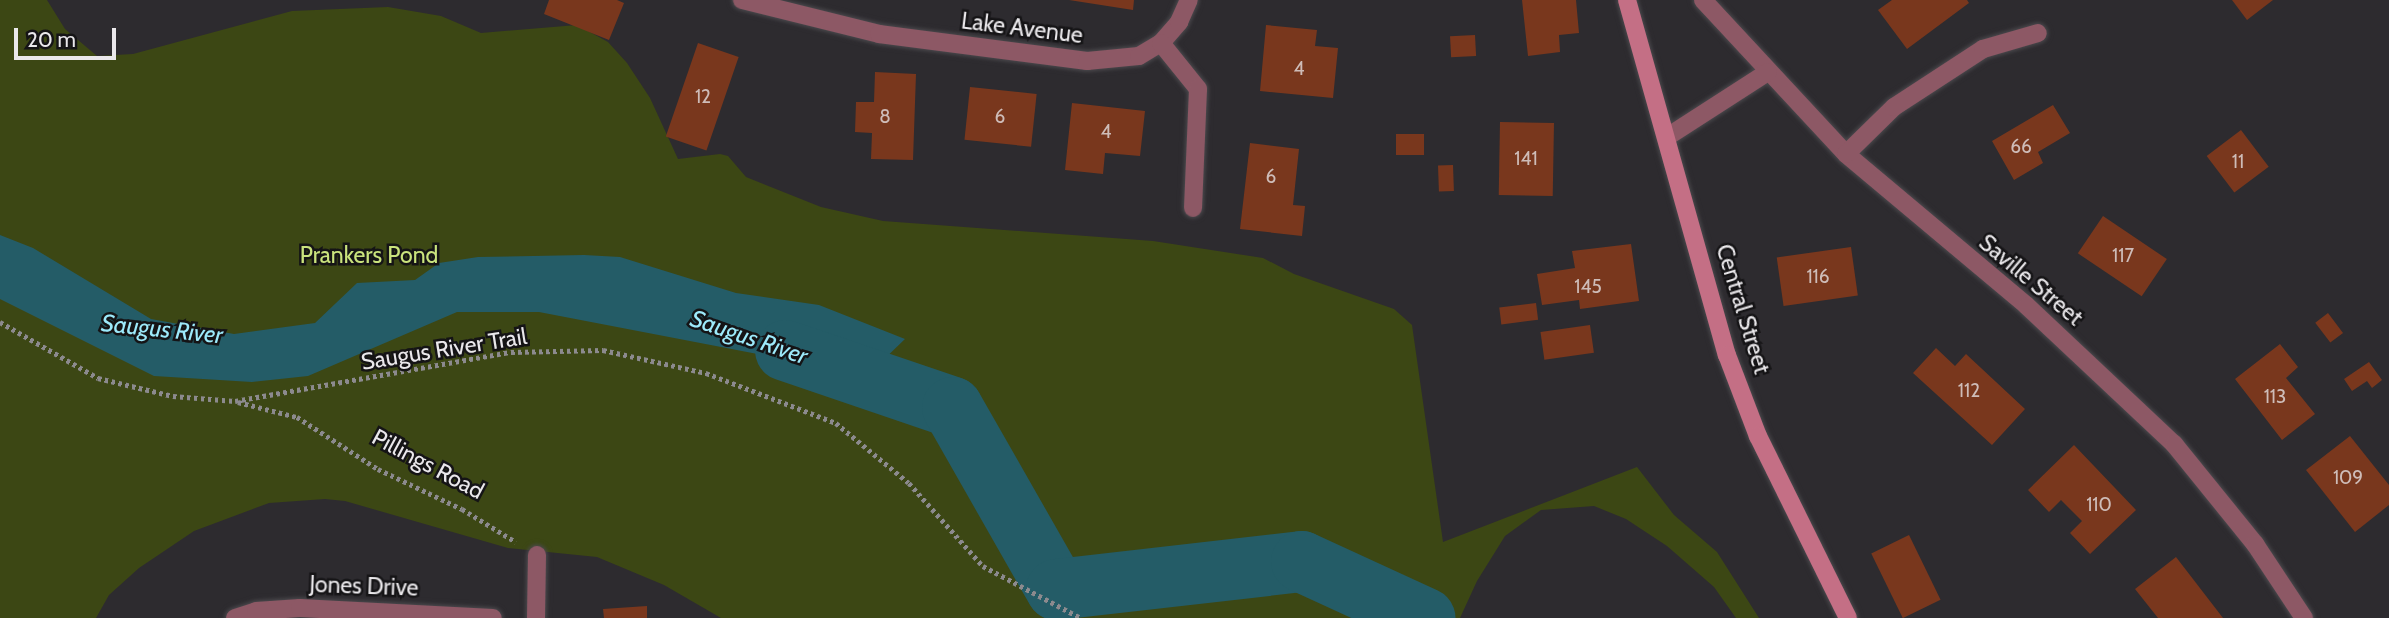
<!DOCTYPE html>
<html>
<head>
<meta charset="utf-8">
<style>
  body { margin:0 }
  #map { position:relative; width:2389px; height:618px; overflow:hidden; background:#2d2b2f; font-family:Cabin,sans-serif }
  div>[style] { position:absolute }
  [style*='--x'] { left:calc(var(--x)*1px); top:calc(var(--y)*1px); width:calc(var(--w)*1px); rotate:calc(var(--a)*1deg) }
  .green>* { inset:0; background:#3c4714 }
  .water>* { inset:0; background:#245c67 }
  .river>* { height:61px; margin:-30.5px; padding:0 30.5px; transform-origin:30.5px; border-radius:30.5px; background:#245c67 }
  .building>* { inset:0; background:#79371d; transform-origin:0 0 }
  .path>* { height:4.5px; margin-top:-2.25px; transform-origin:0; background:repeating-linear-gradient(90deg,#8c8a8e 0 3.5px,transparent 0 7px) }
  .roads { filter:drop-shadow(0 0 2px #4b494d) drop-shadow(0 0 2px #4b494d) }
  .street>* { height:18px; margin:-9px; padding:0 9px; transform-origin:9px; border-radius:9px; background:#8d5865 }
  .secondary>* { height:18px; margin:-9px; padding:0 9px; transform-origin:9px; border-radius:9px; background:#c46f85 }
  span { translate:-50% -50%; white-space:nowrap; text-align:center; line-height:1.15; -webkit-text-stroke:5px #151416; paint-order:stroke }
  .number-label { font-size:19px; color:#cebcb8 }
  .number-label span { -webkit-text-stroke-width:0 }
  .street-label { font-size:23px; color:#eae8eb }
  .park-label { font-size:23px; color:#cae37d }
  .water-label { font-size:24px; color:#9deafb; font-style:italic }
  .scale { position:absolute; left:14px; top:28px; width:102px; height:32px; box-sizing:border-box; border:4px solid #eae8eb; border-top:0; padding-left:9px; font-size:21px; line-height:24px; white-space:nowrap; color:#eae8eb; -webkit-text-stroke:5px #151416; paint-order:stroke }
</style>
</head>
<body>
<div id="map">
  <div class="green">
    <div style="clip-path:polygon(0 0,47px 0,65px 29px,97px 56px,133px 54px,292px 11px,388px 7px,441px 16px,481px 33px,577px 25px,608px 42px,627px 63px,650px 98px,678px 159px,720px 154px,728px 156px,746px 177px,821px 207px,883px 221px,1153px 241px,1263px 258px,1294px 274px,1394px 309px,1412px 325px,1443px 542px,1637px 467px,1674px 515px,1717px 552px,1759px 618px,1736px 618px,1714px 587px,1667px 546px,1626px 519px,1594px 506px,1541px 510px,1505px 536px,1477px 581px,1460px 618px,721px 618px,664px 585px,597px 557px,508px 548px,345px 501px,325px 499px,269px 503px,194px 531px,139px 568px,109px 595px,96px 618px,0 618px)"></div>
  </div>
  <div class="water">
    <div style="clip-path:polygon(0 235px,33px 248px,151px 319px,234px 334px,315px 323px,357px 283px,415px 280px,439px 263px,478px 257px,584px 255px,620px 257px,736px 293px,819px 305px,905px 339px,847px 395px,815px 365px,539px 312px,457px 312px,308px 376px,252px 382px,154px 376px,0 299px)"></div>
  </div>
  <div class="river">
    <div style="--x:785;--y:350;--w:176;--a:18.8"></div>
    <div style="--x:952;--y:407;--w:210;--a:60.3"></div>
    <div style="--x:1056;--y:589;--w:247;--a:-6.5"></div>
    <div style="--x:1301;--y:561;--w:136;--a:24.7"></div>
  </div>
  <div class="building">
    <div style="clip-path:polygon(549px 0,617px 0,624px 3px,609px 40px,544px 14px)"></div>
    <div style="clip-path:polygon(1069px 0,1134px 0,1133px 10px)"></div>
    <div style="clip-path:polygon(1522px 0,1576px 0,1579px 33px,1559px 35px,1560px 52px,1528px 56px)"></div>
    <div style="clip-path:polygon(1892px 0,1967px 0,1969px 3px,1907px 49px,1878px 10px)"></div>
    <div style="clip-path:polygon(2232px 0,2273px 0,2247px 20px)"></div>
    <div style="clip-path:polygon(1266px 25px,1317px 30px,1315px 46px,1338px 48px,1333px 98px,1260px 91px)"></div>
    <div style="left:1475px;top:35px;width:21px;height:25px;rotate:87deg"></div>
    <div style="left:698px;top:43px;width:43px;height:99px;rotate:19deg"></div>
    <div style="clip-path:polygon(875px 72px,916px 74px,913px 160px,871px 159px,872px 133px,855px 132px,856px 102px,874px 102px)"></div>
    <div style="left:970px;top:87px;width:67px;height:53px;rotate:6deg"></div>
    <div style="clip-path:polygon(1072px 103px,1145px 111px,1140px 156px,1105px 153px,1103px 174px,1065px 170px)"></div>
    <div style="clip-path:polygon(2053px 105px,2070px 133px,2038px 152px,2043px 163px,2014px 180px,1992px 141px)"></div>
    <div style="left:1500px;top:122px;width:54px;height:73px;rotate:1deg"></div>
    <div style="left:2241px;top:130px;width:46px;height:43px;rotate:53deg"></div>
    <div style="left:1424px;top:134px;width:21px;height:28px;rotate:90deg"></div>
    <div style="clip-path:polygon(1250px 143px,1299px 149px,1293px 205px,1305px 206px,1302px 236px,1240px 229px)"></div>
    <div style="left:1453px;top:165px;width:26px;height:15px;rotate:88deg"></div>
    <div style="left:2103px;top:216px;width:77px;height:45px;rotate:34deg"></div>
    <div style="clip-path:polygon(1631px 244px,1639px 301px,1580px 309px,1579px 300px,1542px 305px,1537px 274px,1575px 268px,1572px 251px)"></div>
    <div style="left:1851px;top:247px;width:49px;height:75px;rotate:82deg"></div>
    <div style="left:1536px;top:303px;width:17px;height:37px;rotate:83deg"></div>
    <div style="left:2328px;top:313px;width:25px;height:16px;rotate:53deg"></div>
    <div style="left:1590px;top:325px;width:28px;height:50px;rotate:82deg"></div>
    <div style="clip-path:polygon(2280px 344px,2298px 367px,2286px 378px,2315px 414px,2282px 440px,2235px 379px)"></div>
    <div style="clip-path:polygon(1936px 348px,1955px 366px,1966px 354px,2025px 409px,1992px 445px,1913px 373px)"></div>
    <div style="clip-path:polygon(2369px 362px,2382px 380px,2372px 388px,2367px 381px,2352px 391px,2344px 379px)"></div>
    <div style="clip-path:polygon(2350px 436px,2389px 485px,2389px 505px,2355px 532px,2306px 470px)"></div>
    <div style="clip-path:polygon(2074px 445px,2136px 510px,2090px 554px,2070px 533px,2082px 521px,2061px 500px,2049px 512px,2028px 490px)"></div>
    <div style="left:1909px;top:535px;width:72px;height:42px;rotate:64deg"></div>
    <div style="clip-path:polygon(2176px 557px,2223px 618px,2158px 618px,2135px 589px)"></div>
    <div style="clip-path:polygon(647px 606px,647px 618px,604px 618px,603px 609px)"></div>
  </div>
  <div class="path">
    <div style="--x:0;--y:322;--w:113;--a:29.7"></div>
    <div style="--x:98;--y:378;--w:77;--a:13.5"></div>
    <div style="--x:173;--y:396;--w:62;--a:4.6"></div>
    <div style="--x:235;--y:401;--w:280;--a:-10.1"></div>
    <div style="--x:511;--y:352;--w:92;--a:-1.2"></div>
    <div style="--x:603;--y:350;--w:106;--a:12.6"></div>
    <div style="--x:706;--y:373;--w:139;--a:21"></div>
    <div style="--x:836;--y:423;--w:94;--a:39.4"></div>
    <div style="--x:909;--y:483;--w:111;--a:48.3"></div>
    <div style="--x:983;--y:566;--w:111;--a:28"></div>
    <div style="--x:238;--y:402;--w:61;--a:14.3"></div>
    <div style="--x:297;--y:417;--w:96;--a:32.7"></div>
    <div style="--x:378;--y:469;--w:93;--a:25.5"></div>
    <div style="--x:462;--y:509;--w:63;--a:31.4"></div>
  </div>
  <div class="roads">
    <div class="street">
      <div style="--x:742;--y:0;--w:141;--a:13.9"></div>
      <div style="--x:879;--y:34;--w:210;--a:7.4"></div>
      <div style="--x:1087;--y:61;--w:52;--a:-5.5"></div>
      <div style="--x:1139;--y:56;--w:26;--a:-31"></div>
      <div style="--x:1161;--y:43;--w:28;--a:-49"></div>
      <div style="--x:1179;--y:22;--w:24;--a:-66"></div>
      <div style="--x:1703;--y:0;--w:210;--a:47.1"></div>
      <div style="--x:1846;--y:154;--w:236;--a:40"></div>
      <div style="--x:2027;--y:306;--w:202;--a:43.2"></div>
      <div style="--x:2174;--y:444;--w:129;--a:51"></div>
      <div style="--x:2255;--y:544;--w:89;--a:56.5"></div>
      <div style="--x:1161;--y:43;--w:59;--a:51.2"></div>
      <div style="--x:1198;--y:89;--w:119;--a:92.4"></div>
      <div style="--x:1667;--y:137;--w:120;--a:-32.8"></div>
      <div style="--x:1846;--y:154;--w:67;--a:-44.4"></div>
      <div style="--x:1894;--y:107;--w:106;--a:-33.1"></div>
      <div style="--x:1983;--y:49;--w:57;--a:-16.2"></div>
      <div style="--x:235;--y:618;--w:22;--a:-18"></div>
      <div style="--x:256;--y:611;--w:44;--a:-3.9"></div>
      <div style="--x:300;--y:608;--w:193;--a:3"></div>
      <div style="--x:536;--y:618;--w:63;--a:-89.1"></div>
    </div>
    <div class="secondary">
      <div style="--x:1627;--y:0;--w:369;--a:74.3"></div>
      <div style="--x:1727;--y:355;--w:87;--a:69.1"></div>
      <div style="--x:1758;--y:436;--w:203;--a:63.7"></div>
    </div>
  </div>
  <div class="number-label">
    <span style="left:1299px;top:69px">4</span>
    <span style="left:703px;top:97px">12</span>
    <span style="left:885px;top:117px">8</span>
    <span style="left:1000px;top:117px">6</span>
    <span style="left:1106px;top:132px">4</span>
    <span style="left:2021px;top:147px">66</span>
    <span style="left:1526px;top:159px">141</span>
    <span style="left:2238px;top:162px">11</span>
    <span style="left:1271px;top:177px">6</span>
    <span style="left:2123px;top:256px">117</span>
    <span style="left:1818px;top:277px">116</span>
    <span style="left:1588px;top:287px">145</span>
    <span style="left:1969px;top:391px">112</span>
    <span style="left:2275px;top:397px">113</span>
    <span style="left:2348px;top:478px">109</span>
    <span style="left:2099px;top:505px">110</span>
  </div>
  <div class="street-label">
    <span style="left:1022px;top:28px;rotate:7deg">Lake Avenue</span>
    <span style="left:2031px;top:280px;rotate:40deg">Saville Street</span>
    <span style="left:1743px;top:309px;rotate:73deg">Central Street</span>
    <span style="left:444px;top:349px;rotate:-9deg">Saugus River Trail</span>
    <span style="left:428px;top:464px;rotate:28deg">Pillings Road</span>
    <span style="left:364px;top:586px;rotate:2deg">Jones Drive</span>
  </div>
  <div class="park-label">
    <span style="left:369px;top:255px">Prankers Pond</span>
  </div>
  <div class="water-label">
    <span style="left:162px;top:329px;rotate:6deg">Saugus River</span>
    <span style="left:749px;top:337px;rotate:19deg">Saugus River</span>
  </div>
  <div class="scale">20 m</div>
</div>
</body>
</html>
